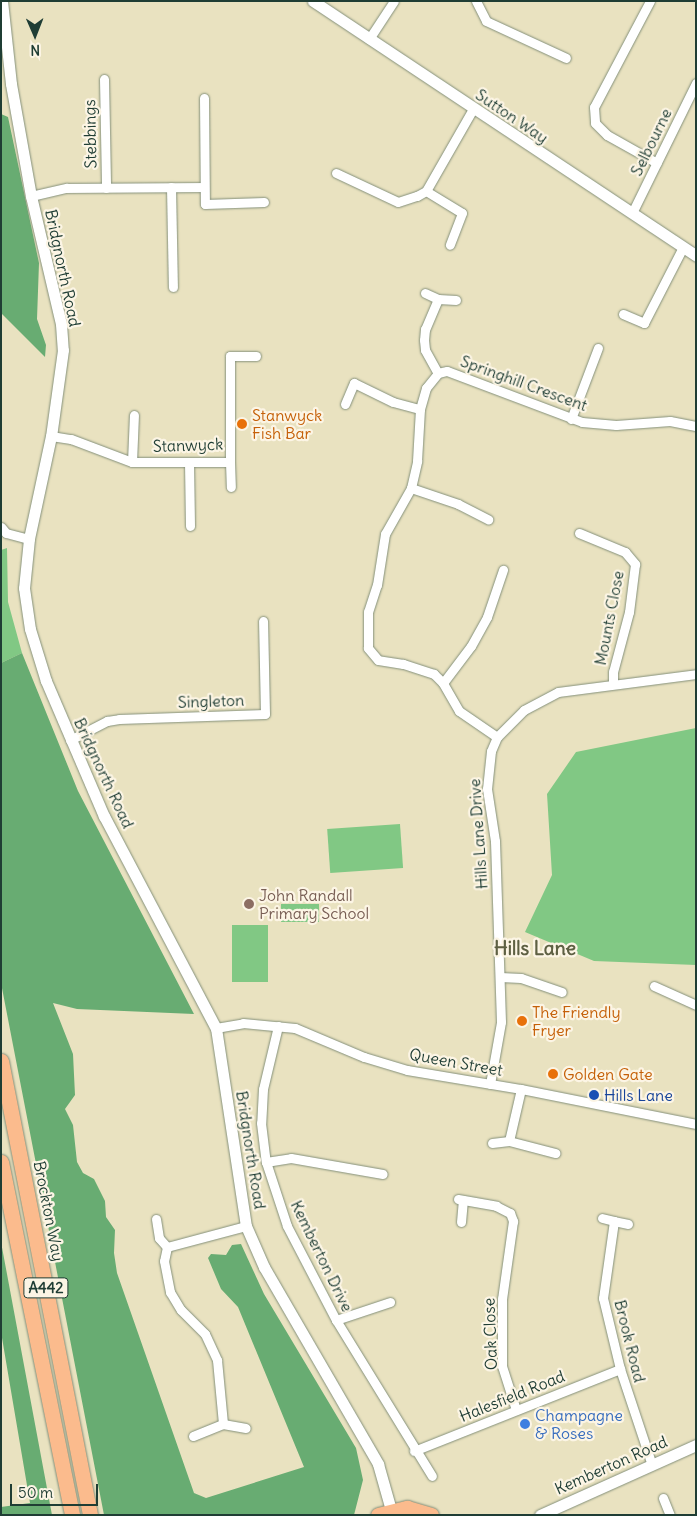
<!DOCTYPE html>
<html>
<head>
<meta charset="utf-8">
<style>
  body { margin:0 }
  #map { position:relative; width:697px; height:1516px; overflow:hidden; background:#e9e2c0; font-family:Delius,sans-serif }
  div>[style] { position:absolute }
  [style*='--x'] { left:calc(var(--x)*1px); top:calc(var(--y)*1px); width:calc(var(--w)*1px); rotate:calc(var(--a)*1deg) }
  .green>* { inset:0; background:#81c884; transform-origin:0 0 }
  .forest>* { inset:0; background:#68ac72 }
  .roads { filter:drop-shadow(0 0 1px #84907a) drop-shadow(0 0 1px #84907a) }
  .minor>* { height:9px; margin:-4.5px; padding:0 4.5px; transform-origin:4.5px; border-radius:4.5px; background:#fff }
  .tertiary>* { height:11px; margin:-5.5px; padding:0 5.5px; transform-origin:5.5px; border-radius:5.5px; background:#fff }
  .primary>* { height:15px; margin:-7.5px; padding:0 7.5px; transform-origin:7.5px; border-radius:7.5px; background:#fbbb8d }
  .trunk>* { height:15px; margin:-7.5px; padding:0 7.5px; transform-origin:7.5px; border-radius:7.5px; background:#fbbb8d }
  .dots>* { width:14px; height:14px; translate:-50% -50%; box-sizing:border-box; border:2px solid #fcf5e5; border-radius:50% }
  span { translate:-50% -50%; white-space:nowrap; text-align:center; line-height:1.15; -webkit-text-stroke:4.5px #fcf5e5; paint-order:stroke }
  .shield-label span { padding:1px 4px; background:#fcf5e5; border:1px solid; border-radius:4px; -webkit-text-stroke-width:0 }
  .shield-label { font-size:15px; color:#1f3d34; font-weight:700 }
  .street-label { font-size:16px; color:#1f3d34 }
  .food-label { font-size:16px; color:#c56008 }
  .left { translate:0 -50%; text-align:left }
  .education-label { font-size:16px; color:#785e54 }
  .transit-label { font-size:16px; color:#164399 }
  .shop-label { font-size:16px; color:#366cbe }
  .quarter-label { font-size:19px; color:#5e6043; font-weight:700 }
  .frame { position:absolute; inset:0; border:2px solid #1f3d34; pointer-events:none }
  .north { position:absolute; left:10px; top:10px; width:50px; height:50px; -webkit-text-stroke:4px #fcf5e5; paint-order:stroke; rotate:179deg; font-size:14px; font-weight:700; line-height:20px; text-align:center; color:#1f3d34 }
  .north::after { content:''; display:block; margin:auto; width:18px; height:22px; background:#1f3d34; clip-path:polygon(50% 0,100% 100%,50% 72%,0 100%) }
  .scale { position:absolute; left:10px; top:1484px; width:88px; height:22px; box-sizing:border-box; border:2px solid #1f3d34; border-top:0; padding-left:6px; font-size:15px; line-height:18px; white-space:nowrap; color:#1f3d34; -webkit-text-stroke:4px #fcf5e5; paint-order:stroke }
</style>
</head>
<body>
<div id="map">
  <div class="green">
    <div style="clip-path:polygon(7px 548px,8px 602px,22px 653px,1px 663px,1px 550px)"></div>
    <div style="clip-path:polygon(696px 728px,696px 965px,594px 961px,525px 932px,552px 875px,547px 794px,576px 752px)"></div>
    <div style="left:400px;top:824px;width:44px;height:73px;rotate:86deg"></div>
    <div style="left:281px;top:904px;width:38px;height:18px"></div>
    <div style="left:268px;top:925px;width:57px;height:36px;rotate:90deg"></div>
  </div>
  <div class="forest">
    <div style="clip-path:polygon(1px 114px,8px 117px,39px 263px,37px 319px,46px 345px,45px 357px,1px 313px)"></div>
    <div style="clip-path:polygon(22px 653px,78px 791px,194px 1014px,77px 1009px,53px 1003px,73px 1054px,75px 1095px,65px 1109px,73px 1125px,77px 1162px,83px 1173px,94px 1179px,105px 1201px,106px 1217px,115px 1230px,114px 1253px,117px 1273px,194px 1493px,206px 1498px,304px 1467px,238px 1307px,221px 1289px,208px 1258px,211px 1254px,226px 1255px,232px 1245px,241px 1244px,264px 1294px,356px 1448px,363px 1480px,354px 1515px,104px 1515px,1px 983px,1px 663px)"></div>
    <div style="clip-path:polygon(1px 1242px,52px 1515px,1px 1515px,1px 1507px,30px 1503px,1px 1332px)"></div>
  </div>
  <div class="roads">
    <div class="minor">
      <div style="--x:476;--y:1;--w:22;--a:63"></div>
      <div style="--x:486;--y:21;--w:88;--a:24.8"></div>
      <div style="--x:650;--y:1;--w:120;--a:117.8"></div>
      <div style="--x:594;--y:107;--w:16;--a:86"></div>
      <div style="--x:595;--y:123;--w:17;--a:45"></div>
      <div style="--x:607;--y:135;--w:57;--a:29.2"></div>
      <div style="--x:369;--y:39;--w:45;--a:-56.7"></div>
      <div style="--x:104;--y:79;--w:109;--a:88.9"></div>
      <div style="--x:204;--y:98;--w:106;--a:89.5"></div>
      <div style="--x:205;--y:204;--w:59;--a:-1.9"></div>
      <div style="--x:336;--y:173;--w:68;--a:25.1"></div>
      <div style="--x:398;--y:202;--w:20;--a:-18"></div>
      <div style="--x:417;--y:196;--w:10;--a:-29"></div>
      <div style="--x:426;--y:191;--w:95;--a:-60.2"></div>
      <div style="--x:171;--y:187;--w:100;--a:88.9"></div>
      <div style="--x:426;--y:191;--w:42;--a:31.4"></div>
      <div style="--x:462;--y:213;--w:34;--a:111"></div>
      <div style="--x:31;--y:196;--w:37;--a:-13"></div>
      <div style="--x:67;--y:188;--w:137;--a:-0.4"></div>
      <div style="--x:632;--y:213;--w:145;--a:-63.8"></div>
      <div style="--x:425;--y:293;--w:14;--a:25"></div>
      <div style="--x:438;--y:299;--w:18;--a:3"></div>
      <div style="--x:438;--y:299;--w:33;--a:113"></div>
      <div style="--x:425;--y:329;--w:11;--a:95"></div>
      <div style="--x:424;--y:340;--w:10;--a:84"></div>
      <div style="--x:425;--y:350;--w:26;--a:61"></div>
      <div style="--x:623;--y:314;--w:23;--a:23"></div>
      <div style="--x:644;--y:323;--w:85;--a:-62.8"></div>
      <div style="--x:345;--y:404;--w:23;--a:-67"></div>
      <div style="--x:354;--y:383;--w:43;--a:26"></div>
      <div style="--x:393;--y:402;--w:28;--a:15"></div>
      <div style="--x:571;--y:419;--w:76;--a:-69.2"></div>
      <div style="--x:51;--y:436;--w:20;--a:9"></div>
      <div style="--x:71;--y:439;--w:65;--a:20.7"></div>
      <div style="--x:132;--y:462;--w:98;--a:0"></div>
      <div style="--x:230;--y:462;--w:106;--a:-90"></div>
      <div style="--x:230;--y:356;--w:26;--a:0"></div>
      <div style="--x:132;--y:462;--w:47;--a:-87.6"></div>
      <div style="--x:189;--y:462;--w:64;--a:89.1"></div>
      <div style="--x:230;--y:462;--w:25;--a:88"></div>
      <div style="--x:411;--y:488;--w:50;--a:18.8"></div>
      <div style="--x:458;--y:504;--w:34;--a:27"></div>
      <div style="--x:1;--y:527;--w:8;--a:50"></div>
      <div style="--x:6;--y:533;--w:24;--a:15"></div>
      <div style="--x:579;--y:533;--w:50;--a:22.4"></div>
      <div style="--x:625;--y:552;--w:16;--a:50"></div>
      <div style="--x:635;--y:564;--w:48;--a:97.1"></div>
      <div style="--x:629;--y:612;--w:62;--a:104.9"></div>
      <div style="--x:613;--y:672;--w:12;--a:90"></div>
      <div style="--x:443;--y:683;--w:46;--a:-52.9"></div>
      <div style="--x:471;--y:646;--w:33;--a:-61"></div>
      <div style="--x:487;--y:617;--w:50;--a:-71.2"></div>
      <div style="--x:497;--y:737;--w:46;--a:-145.6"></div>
      <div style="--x:459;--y:711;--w:32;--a:-120"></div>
      <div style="--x:443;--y:683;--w:13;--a:-135"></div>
      <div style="--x:434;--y:674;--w:33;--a:-162"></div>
      <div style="--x:403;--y:664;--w:25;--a:-171"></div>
      <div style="--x:378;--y:660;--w:16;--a:-130"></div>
      <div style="--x:368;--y:648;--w:36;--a:-90"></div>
      <div style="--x:368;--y:612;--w:28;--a:-72"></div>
      <div style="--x:377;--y:585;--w:52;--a:-81.1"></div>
      <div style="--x:385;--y:534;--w:53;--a:-60.5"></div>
      <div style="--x:411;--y:488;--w:28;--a:-77"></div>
      <div style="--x:417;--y:461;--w:52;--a:-86.7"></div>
      <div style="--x:420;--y:409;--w:22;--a:-74"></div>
      <div style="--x:426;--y:388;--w:19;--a:-51"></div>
      <div style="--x:438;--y:373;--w:9;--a:-13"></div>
      <div style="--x:447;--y:371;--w:144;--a:20.7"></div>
      <div style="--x:582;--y:422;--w:34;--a:5"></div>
      <div style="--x:616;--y:425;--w:54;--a:-4.2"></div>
      <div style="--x:670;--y:421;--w:26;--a:11"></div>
      <div style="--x:70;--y:740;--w:42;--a:-27.2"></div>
      <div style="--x:107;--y:721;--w:12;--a:-9"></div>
      <div style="--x:119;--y:719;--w:146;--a:-2"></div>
      <div style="--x:265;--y:714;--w:93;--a:-91.2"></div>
      <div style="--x:500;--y:977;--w:21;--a:3"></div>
      <div style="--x:521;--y:978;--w:43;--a:18.9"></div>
      <div style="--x:654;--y:986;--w:46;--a:24.3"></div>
      <div style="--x:278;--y:1026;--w:65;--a:103.4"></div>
      <div style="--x:263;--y:1089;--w:34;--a:93"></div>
      <div style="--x:261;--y:1123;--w:39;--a:83"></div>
      <div style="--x:266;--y:1162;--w:67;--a:71.8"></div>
      <div style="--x:287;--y:1226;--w:106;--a:62.5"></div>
      <div style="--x:336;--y:1320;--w:183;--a:58.4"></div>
      <div style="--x:216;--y:1028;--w:27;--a:-10"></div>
      <div style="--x:243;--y:1023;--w:52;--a:5.5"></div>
      <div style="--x:295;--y:1028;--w:75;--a:22.8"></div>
      <div style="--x:364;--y:1057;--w:45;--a:16.8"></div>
      <div style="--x:407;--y:1070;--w:116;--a:9.5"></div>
      <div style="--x:521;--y:1089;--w:178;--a:11.3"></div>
      <div style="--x:490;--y:1084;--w:63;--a:-79.9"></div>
      <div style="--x:501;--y:1022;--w:181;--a:-91.9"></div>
      <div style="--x:495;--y:841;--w:53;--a:-98.7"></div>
      <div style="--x:487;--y:789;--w:38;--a:-84"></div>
      <div style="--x:491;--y:751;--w:15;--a:-67"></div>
      <div style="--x:497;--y:737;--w:38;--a:-45"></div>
      <div style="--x:524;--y:710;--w:38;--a:-28"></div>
      <div style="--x:558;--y:692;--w:139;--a:-7.4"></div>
      <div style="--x:509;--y:1141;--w:53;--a:-77"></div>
      <div style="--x:492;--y:1143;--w:17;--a:-7"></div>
      <div style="--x:509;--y:1141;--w:48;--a:14.6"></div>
      <div style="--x:266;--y:1162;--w:25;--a:-9"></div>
      <div style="--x:291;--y:1158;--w:93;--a:9.9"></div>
      <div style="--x:458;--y:1199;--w:39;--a:10"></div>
      <div style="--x:496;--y:1206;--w:16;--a:27"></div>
      <div style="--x:510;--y:1213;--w:9;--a:69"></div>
      <div style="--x:513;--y:1221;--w:79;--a:98"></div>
      <div style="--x:502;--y:1299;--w:67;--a:90"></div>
      <div style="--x:502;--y:1366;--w:46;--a:72.3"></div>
      <div style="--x:602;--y:1218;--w:12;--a:14"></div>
      <div style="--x:156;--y:1219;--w:19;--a:81"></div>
      <div style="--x:159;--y:1238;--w:12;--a:48"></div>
      <div style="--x:461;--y:1222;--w:22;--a:-85"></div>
      <div style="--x:628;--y:1224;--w:14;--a:-168"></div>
      <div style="--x:614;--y:1221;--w:78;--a:98.1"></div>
      <div style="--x:603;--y:1298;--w:73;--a:76.5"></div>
      <div style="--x:620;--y:1369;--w:101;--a:71.6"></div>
      <div style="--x:167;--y:1247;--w:14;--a:102"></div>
      <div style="--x:164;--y:1261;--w:32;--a:79"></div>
      <div style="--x:170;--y:1292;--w:21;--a:59"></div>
      <div style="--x:181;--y:1310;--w:34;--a:45"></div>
      <div style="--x:205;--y:1334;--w:29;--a:65"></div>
      <div style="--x:217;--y:1360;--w:64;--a:84.6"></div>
      <div style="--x:167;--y:1247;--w:82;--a:-14.9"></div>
      <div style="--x:336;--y:1320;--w:57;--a:-18.4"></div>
      <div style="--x:193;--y:1436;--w:32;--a:-22"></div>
      <div style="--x:223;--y:1424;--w:23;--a:10"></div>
      <div style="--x:414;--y:1451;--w:222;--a:-21.7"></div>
      <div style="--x:663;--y:1498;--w:18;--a:68"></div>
    </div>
    <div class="tertiary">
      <div style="--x:2;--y:1;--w:83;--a:83.8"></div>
      <div style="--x:11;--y:84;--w:114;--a:79.9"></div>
      <div style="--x:31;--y:196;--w:131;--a:76.8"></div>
      <div style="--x:61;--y:324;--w:26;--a:86"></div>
      <div style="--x:63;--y:350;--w:87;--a:97.9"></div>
      <div style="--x:51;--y:436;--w:105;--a:102.1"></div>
      <div style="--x:29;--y:539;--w:49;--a:95.8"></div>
      <div style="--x:24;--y:588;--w:41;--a:81.7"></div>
      <div style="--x:30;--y:629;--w:54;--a:72.9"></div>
      <div style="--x:46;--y:681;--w:147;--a:66.8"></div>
      <div style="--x:104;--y:816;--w:240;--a:62.2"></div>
      <div style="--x:216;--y:1028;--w:200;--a:81.4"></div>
      <div style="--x:246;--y:1226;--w:45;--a:66.3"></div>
      <div style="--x:264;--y:1267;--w:228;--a:59.9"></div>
      <div style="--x:378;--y:1464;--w:48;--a:74.2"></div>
      <div style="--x:313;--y:1;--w:460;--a:33.6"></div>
      <div style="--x:540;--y:1515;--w:171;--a:-24.2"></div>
    </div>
    <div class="primary">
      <div style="--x:378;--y:1515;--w:30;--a:-14"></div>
      <div style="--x:407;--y:1508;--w:25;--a:16"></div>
    </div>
    <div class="trunk">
      <div style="--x:1;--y:1061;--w:463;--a:78.9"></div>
      <div style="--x:1;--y:1162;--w:360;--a:78.6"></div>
    </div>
  </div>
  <div class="dots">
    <div style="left:242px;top:424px;background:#e8710a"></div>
    <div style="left:249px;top:904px;background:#8d6e63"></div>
    <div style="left:522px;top:1021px;background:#e8710a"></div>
    <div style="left:553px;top:1074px;background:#e8710a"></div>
    <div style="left:594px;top:1095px;background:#1a4fb4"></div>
    <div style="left:525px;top:1424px;background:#3f7fe0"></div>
  </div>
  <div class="shield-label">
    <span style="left:46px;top:1288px">A442</span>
  </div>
  <div class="street-label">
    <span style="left:512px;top:116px;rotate:34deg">Sutton Way</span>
    <span style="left:90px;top:134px;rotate:-91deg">Stebbings</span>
    <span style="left:651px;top:142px;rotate:-64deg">Selbourne</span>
    <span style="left:63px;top:268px;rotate:78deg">Bridgnorth Road</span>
    <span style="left:524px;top:383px;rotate:20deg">Springhill Crescent</span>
    <span style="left:188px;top:445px;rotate:-2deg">Stanwyck</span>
    <span style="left:609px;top:618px;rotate:-79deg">Mounts Close</span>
    <span style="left:211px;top:701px;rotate:-2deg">Singleton</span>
    <span style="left:104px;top:773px;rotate:65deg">Bridgnorth Road</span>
    <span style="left:478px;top:834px;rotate:-94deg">Hills Lane Drive</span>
    <span style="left:456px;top:1062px;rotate:10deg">Queen Street</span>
    <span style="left:251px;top:1150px;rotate:81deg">Bridgnorth Road</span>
    <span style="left:49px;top:1211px;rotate:79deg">Brockton Way</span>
    <span style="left:322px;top:1256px;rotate:64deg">Kemberton Drive</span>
    <span style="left:490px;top:1334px;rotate:-92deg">Oak Close</span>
    <span style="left:630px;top:1341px;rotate:76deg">Brook Road</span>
    <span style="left:512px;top:1396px;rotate:-22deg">Halesfield Road</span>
    <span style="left:611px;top:1465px;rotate:-24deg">Kemberton Road</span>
  </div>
  <div class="food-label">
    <span class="left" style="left:252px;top:424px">Stanwyck<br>Fish Bar</span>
    <span class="left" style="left:532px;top:1021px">The Friendly<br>Fryer</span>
    <span class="left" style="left:563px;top:1074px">Golden Gate</span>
  </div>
  <div class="education-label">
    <span class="left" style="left:259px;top:904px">John Randall<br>Primary School</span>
  </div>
  <div class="transit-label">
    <span class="left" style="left:604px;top:1095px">Hills Lane</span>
  </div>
  <div class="shop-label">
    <span class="left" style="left:535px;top:1424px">Champagne<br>&amp; Roses</span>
  </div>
  <div class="quarter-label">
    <span style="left:535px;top:949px">Hills Lane</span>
  </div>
  <div class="frame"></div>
  <div class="north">N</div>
  <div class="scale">50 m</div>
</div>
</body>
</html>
